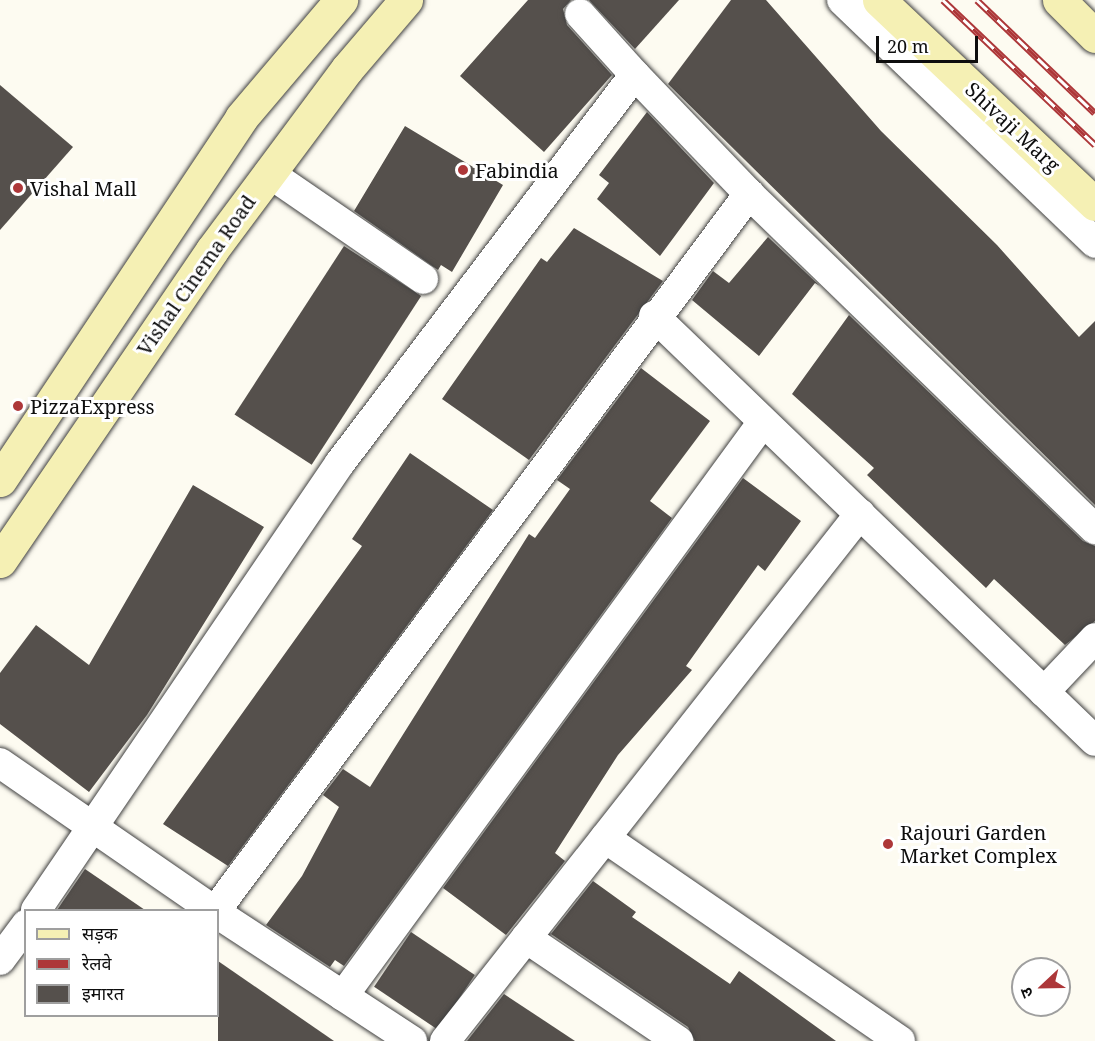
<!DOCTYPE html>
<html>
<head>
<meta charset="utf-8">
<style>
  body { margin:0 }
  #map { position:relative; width:1095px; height:1041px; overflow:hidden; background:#fdfbf1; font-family:"Noto Serif","Noto Sans Devanagari",serif }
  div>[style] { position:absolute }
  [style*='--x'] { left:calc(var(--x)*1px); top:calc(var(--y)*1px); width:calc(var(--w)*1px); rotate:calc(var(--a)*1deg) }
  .building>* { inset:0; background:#55504c; transform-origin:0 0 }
  .roads { filter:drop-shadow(0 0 2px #414141) drop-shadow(0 0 2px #414141) }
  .street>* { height:30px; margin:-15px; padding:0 15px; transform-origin:15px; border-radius:15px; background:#fff }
  .secondary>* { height:33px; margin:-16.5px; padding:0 16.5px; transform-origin:16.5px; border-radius:16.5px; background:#f5f0b4 }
  .rail>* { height:7px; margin-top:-3.5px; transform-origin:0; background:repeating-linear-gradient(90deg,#fff 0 14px,#ad3739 0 28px); box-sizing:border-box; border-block:2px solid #ad3739 }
  .dots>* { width:16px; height:16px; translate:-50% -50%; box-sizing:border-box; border:3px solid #fff; border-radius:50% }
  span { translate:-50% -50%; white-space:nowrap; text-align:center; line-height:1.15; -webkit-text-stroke:6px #fff; paint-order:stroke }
  .street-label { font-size:20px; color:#0e0e0e }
  .poi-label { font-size:20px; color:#0e0e0e }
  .left { translate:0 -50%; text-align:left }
  .legend { position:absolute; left:24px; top:909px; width:195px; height:108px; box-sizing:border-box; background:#fff; border:2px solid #9f9f9f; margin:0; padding:8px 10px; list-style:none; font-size:18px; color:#0e0e0e }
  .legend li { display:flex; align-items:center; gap:12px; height:30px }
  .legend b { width:30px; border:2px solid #9f9f9f }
  .north { position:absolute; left:1011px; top:957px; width:60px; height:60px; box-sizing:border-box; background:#fff; border:2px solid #9f9f9f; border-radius:50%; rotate:248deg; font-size:16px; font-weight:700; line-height:24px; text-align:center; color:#0e0e0e }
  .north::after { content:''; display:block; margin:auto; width:21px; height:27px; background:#ad3739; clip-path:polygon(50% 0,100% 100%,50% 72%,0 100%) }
  .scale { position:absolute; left:876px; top:36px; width:102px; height:27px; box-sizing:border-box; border:3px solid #0e0e0e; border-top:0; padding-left:8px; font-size:18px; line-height:21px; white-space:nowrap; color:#0e0e0e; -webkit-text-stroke:4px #fff; paint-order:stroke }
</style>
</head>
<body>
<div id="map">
  <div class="building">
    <div style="clip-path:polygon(528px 0,571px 0,563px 9px,567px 25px,612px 75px,544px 152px,460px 76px)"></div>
    <div style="clip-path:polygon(589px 0,679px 0,635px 49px)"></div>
    <div style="clip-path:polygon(731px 0,766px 0,881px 131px,997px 245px,1079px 337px,1095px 321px,1095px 505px,668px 84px)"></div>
    <div style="clip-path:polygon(0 85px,73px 147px,0 230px)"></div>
    <div style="clip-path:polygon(647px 112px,714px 183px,660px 256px,597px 199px,609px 183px,599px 175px)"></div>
    <div style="clip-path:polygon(405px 126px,503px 185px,452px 272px,441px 265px,438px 270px,354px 211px)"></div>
    <div style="clip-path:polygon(574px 228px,663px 281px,529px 460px,442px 399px,541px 258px,547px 262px)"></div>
    <div style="clip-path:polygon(768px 237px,820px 286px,815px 283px,759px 356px,692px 300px,713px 271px,729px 283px)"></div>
    <div style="left:344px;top:246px;width:92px;height:201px;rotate:33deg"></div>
    <div style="clip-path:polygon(849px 315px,1083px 541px,1095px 546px,1095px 621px,1065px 645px,994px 579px,986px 588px,867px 475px,874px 468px,792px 394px)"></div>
    <div style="clip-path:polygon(641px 368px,710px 421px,650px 501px,672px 518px,344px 966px,335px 960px,330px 967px,266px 925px,302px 876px,339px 807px,323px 795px,343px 769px,370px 787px,529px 534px,535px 538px,570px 489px,557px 480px)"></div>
    <div style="clip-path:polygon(410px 453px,493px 510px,228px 866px,163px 824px,362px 546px,352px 539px)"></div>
    <div style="clip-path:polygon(743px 478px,801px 521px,765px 571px,758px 565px,686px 666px,692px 670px,618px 755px,555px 853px,565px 861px,506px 935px,443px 888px)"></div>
    <div style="clip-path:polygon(193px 485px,264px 527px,147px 715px,89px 792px,0 724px,0 673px,36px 625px,89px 665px)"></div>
    <div style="clip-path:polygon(85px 869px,145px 910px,57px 910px)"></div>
    <div style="clip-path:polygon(593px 881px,636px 912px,632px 917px,730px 984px,739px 971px,836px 1041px,695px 1041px,688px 1027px,551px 934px)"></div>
    <div style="left:411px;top:932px;width:77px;height:66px;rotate:34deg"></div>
    <div style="clip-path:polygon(218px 961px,334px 1041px,218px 1041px)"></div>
    <div style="clip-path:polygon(504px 994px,575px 1041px,467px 1041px)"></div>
  </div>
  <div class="roads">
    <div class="street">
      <div style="--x:842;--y:0;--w:351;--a:43.8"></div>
      <div style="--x:580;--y:14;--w:82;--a:48"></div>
      <div style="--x:269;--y:173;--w:187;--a:34.5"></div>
      <div style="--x:654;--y:316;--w:612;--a:43.94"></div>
      <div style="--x:1044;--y:692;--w:74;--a:-46.6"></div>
      <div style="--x:0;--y:763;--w:259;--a:34.6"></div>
      <div style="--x:605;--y:838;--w:358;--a:34.5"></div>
      <div style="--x:36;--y:910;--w:541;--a:-55.78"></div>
      <div style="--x:340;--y:463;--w:487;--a:-52.8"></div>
      <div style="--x:635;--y:75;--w:165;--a:46.2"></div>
      <div style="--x:749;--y:194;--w:482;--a:44.1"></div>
      <div style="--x:216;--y:910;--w:893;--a:-53.34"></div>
      <div style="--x:218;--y:914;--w:232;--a:33.2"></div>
      <div style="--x:526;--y:938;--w:184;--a:34.1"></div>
      <div style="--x:0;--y:960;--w:44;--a:-53.4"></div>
      <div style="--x:343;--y:996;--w:711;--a:-53.81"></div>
      <div style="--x:445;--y:1041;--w:671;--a:-51.78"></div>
    </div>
    <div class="secondary">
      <div style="--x:879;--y:0;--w:297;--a:43.4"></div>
      <div style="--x:1059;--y:0;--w:51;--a:45"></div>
      <div style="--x:0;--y:480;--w:435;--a:-56.3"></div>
      <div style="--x:241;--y:118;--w:155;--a:-49.7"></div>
      <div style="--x:0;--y:561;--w:376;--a:-55.7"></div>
      <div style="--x:212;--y:250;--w:226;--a:-53.3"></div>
      <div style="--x:347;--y:69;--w:91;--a:-49.5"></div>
    </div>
  </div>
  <div class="rail">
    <div style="--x:943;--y:0;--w:210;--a:43.6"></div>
    <div style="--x:977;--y:0;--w:163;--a:43.8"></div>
  </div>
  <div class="dots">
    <div style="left:463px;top:170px;background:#ad3739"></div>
    <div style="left:18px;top:188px;background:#ad3739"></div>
    <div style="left:18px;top:406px;background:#ad3739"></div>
    <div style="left:888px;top:844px;background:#ad3739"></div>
  </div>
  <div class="street-label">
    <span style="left:1013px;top:127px;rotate:43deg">Shivaji Marg</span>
    <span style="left:196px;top:275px;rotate:-55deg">Vishal Cinema Road</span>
  </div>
  <div class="poi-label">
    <span class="left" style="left:475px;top:170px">Fabindia</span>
    <span class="left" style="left:30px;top:188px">Vishal Mall</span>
    <span class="left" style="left:30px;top:406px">PizzaExpress</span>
    <span class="left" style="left:900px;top:844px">Rajouri Garden<br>Market Complex</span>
  </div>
  <ul class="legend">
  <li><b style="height:8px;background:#f5f0b4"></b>सड़क</li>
  <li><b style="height:8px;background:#ad3739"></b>रेलवे</li>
  <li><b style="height:16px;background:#55504c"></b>इमारत</li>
  </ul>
  <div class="north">उ</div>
  <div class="scale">20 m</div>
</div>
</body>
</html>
